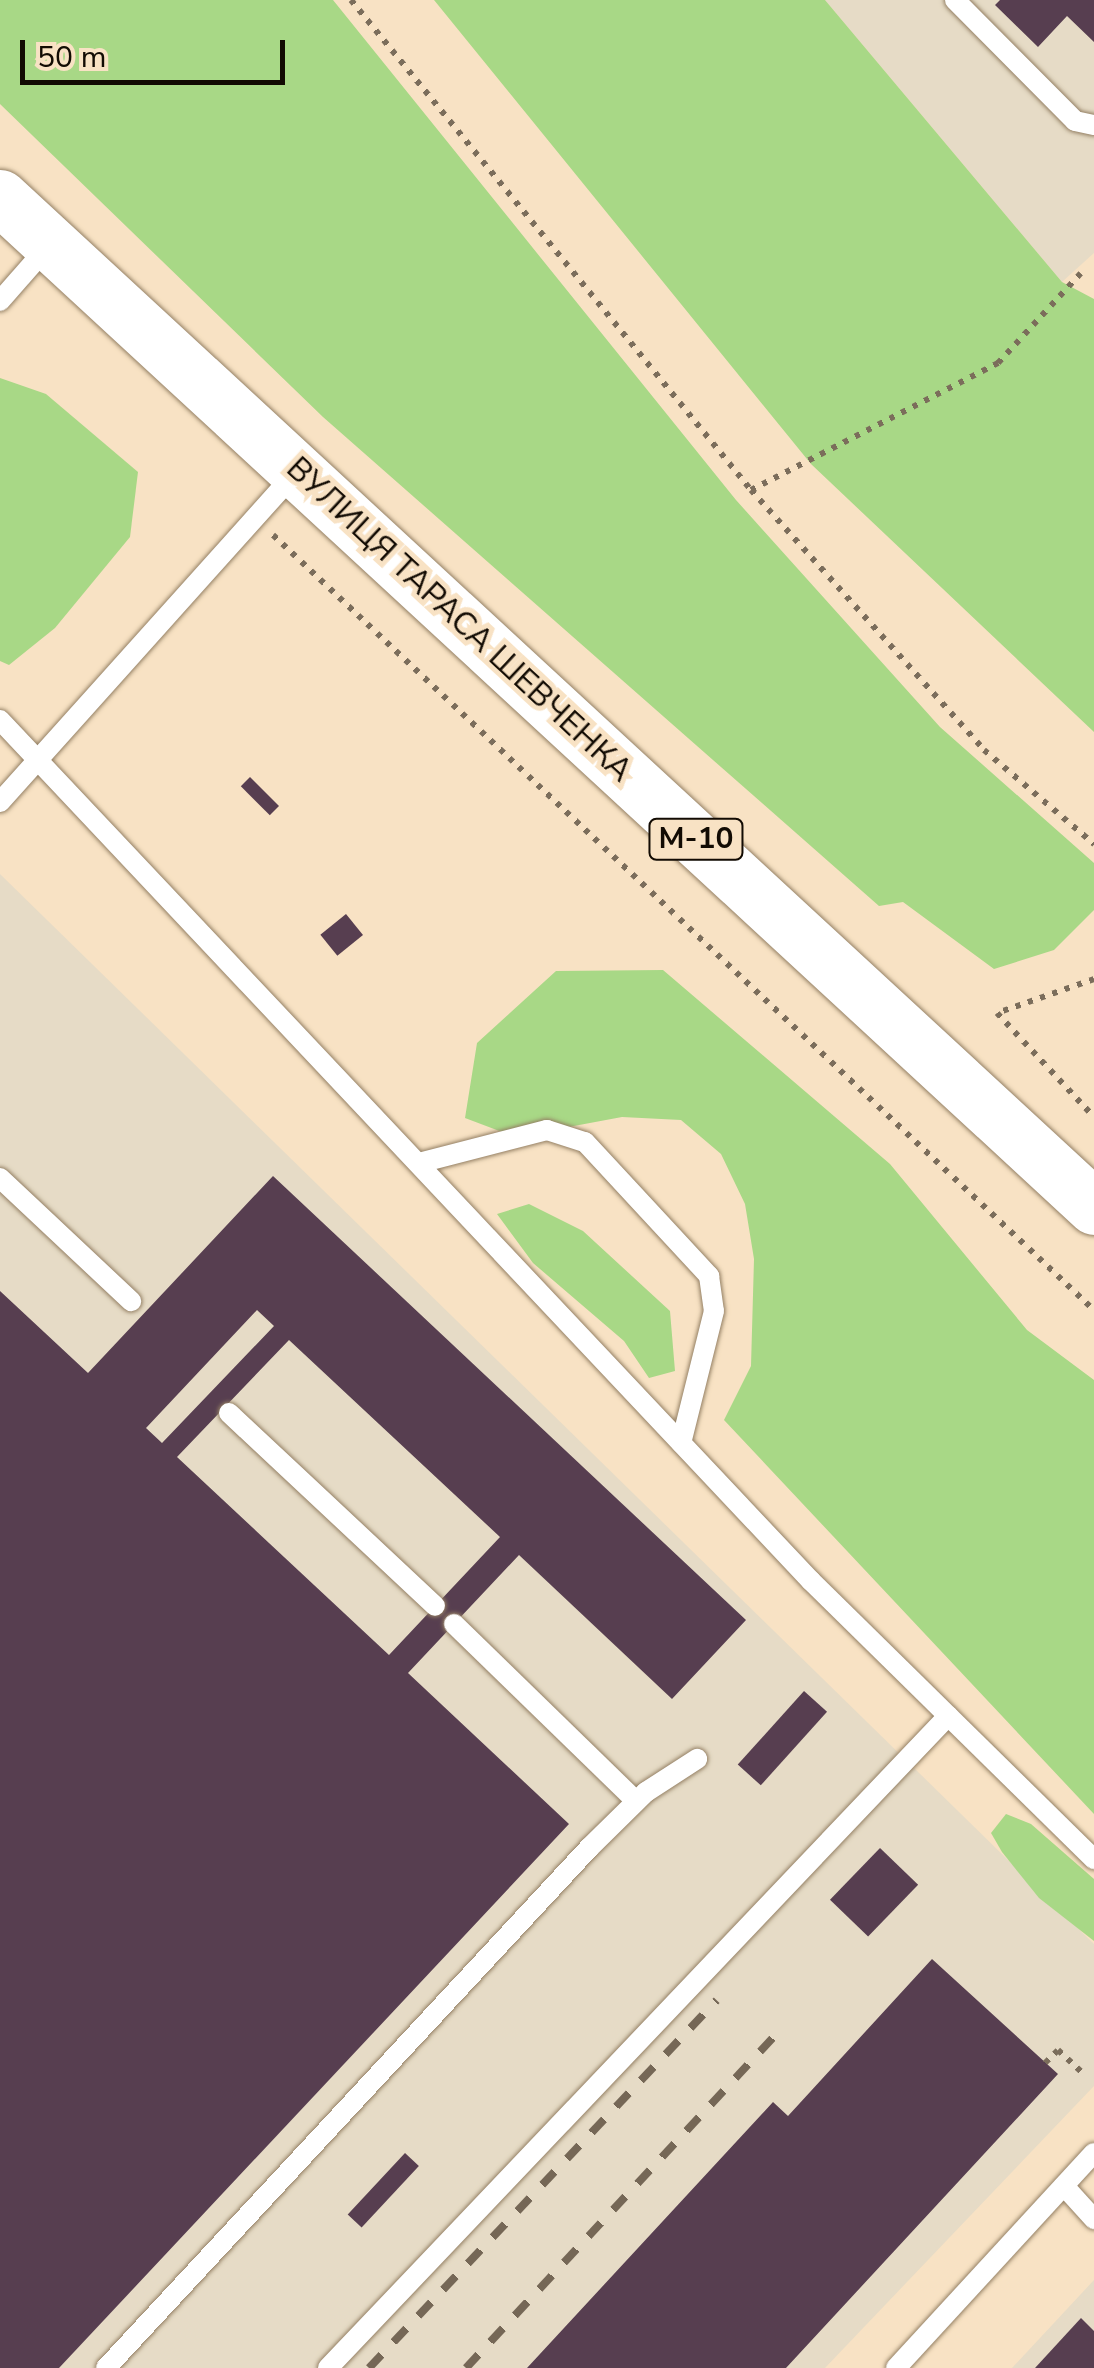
<!DOCTYPE html>
<html>
<head>
<meta charset="utf-8">
<style>
  body { margin:0 }
  #map { position:relative; width:1094px; height:2368px; overflow:hidden; background:#f8e2c4; font-family:"Nunito Sans",sans-serif }
  div>[style] { position:absolute }
  [style*='--x'] { left:calc(var(--x)*1px); top:calc(var(--y)*1px); width:calc(var(--w)*1px); rotate:calc(var(--a)*1deg) }
  .industrial>* { inset:0; background:#e6dbc6 }
  .green>* { inset:0; background:#a8d886 }
  .building>* { inset:0; background:#573e50; transform-origin:0 0 }
  .path>* { height:6px; margin-top:-3px; transform-origin:0; background:repeating-linear-gradient(90deg,#7b6d5b 0 5px,transparent 0 13px) }
  .roads { filter:drop-shadow(0 0 2px #948064) drop-shadow(0 0 2px #948064) }
  .service>* { height:20px; margin:-10px; padding:0 10px; transform-origin:10px; border-radius:10px; background:#fff }
  .primary>* { height:55px; margin:-27.5px; padding:0 27.5px; transform-origin:27.5px; border-radius:27.5px; background:#fff }
  .rail>* { height:8px; margin-top:-4px; transform-origin:0; background:repeating-linear-gradient(90deg,#756756 0 18px,transparent 0 36px) }
  span { translate:-50% -50%; white-space:nowrap; text-align:center; line-height:1.15; -webkit-text-stroke:10px #f8e2c4; paint-order:stroke }
  .shield-label span { padding:2px 8px; background:#f8e2c4; border:2px solid; border-radius:8px; -webkit-text-stroke-width:0 }
  .shield-label { font-size:30px; color:#120b03; font-weight:700 }
  .street-label { font-size:32px; color:#120b03 }
  .scale { position:absolute; left:20px; top:40px; width:265px; height:45px; box-sizing:border-box; border:5px solid #120b03; border-top:0; padding-left:12px; font-size:30px; line-height:35px; white-space:nowrap; color:#120b03; -webkit-text-stroke:8px #f8e2c4; paint-order:stroke }
</style>
</head>
<body>
<div id="map">
  <div class="industrial">
    <div style="clip-path:polygon(825px 0,1094px 0,1094px 253px,1062px 282px)"></div>
    <div style="clip-path:polygon(0 874px,1094px 1944px,1094px 2086px,825px 2368px,0 2368px)"></div>
    <div style="clip-path:polygon(1094px 2280px,1094px 2368px,1012px 2368px)"></div>
  </div>
  <div class="green">
    <div style="clip-path:polygon(0 0,333px 0,736px 500px,940px 727px,1094px 863px,1094px 910px,1054px 950px,994px 969px,903px 902px,879px 906px,323px 417px,0 104px)"></div>
    <div style="clip-path:polygon(434px 0,825px 0,1062px 282px,1094px 299px,1094px 732px,811px 464px)"></div>
    <div style="clip-path:polygon(0 378px,46px 394px,138px 472px,130px 537px,55px 628px,9px 665px,0 661px)"></div>
    <div style="clip-path:polygon(663px 970px,890px 1164px,1027px 1330px,1094px 1380px,1094px 1814px,724px 1420px,751px 1366px,754px 1259px,745px 1204px,721px 1154px,681px 1120px,622px 1117px,515px 1137px,465px 1118px,477px 1043px,556px 971px)"></div>
    <div style="clip-path:polygon(529px 1204px,583px 1231px,670px 1311px,675px 1371px,649px 1378px,624px 1341px,533px 1263px,497px 1214px)"></div>
    <div style="clip-path:polygon(1006px 1814px,1031px 1824px,1094px 1879px,1094px 1941px,1039px 1898px,1002px 1852px,991px 1833px)"></div>
  </div>
  <div class="building">
    <div style="clip-path:polygon(1000px 0,1094px 0,1094px 42px,1067px 16px,1038px 47px,995px 5px)"></div>
    <div style="left:250px;top:777px;width:41px;height:13px;rotate:45deg"></div>
    <div style="left:346px;top:914px;width:27px;height:33px;rotate:51deg"></div>
    <div style="clip-path:polygon(evenodd,273px 1176px,746px 1620px,672px 1699px,519px 1555px,408px 1673px,569px 1824px,59px 2368px,0 2368px,0 1291px,88px 1373px,273px 1176px,257px 1310px,274px 1326px,162px 1443px,146px 1428px,257px 1310px,273px 1176px,289px 1340px,500px 1537px,389px 1655px,177px 1457px,289px 1340px)"></div>
    <div style="left:804px;top:1691px;width:31px;height:99px;rotate:42deg"></div>
    <div style="left:880px;top:1848px;width:53px;height:72px;rotate:44deg"></div>
    <div style="clip-path:polygon(932px 1959px,1058px 2074px,786px 2368px,527px 2368px,773px 2102px,788px 2116px)"></div>
    <div style="left:405px;top:2153px;width:19px;height:84px;rotate:43deg"></div>
    <div style="clip-path:polygon(1081px 2318px,1094px 2331px,1094px 2368px,1035px 2368px)"></div>
  </div>
  <div class="path">
    <div style="--x:351;--y:0;--w:633;--a:50.77"></div>
    <div style="--x:751;--y:490;--w:349;--a:48.1"></div>
    <div style="--x:984;--y:750;--w:145;--a:40.5"></div>
    <div style="--x:751;--y:490;--w:278;--a:-27.2"></div>
    <div style="--x:998;--y:363;--w:122;--a:-47.3"></div>
    <div style="--x:273;--y:535;--w:1129;--a:43.35"></div>
    <div style="--x:1094;--y:979;--w:103;--a:160.7"></div>
    <div style="--x:997;--y:1013;--w:142;--a:47"></div>
    <div style="--x:1045;--y:2063;--w:18;--a:-45"></div>
    <div style="--x:1058;--y:2050;--w:33;--a:43"></div>
  </div>
  <div class="roads">
    <div class="service">
      <div style="--x:955;--y:0;--w:170;--a:45.2"></div>
      <div style="--x:1075;--y:121;--w:19;--a:12"></div>
      <div style="--x:0;--y:301;--w:74;--a:-48.8"></div>
      <div style="--x:0;--y:720;--w:1183;--a:46.71"></div>
      <div style="--x:811;--y:1581;--w:397;--a:44.5"></div>
      <div style="--x:0;--y:802;--w:443;--a:-48.1"></div>
      <div style="--x:419;--y:1163;--w:132;--a:-14.5"></div>
      <div style="--x:547;--y:1130;--w:40;--a:18"></div>
      <div style="--x:585;--y:1142;--w:183;--a:47.2"></div>
      <div style="--x:709;--y:1276;--w:35;--a:82"></div>
      <div style="--x:714;--y:1311;--w:136;--a:104"></div>
      <div style="--x:0;--y:1178;--w:180;--a:43.2"></div>
      <div style="--x:229;--y:1413;--w:282;--a:43.1"></div>
      <div style="--x:454;--y:1624;--w:254;--a:44.2"></div>
      <div style="--x:1064;--y:2186;--w:45;--a:47.7"></div>
      <div style="--x:106;--y:2368;--w:710;--a:-47.11"></div>
      <div style="--x:589;--y:1848;--w:80;--a:-44.5"></div>
      <div style="--x:646;--y:1792;--w:61;--a:-32.9"></div>
      <div style="--x:328;--y:2368;--w:900;--a:-46.44"></div>
      <div style="--x:896;--y:2368;--w:292;--a:-47.4"></div>
    </div>
    <div class="primary">
      <div style="--x:0;--y:197;--w:1489;--a:42.71"></div>
    </div>
  </div>
  <div class="rail">
    <div style="--x:369;--y:2368;--w:506;--a:-46.6"></div>
    <div style="--x:466;--y:2368;--w:452;--a:-47.1"></div>
  </div>
  <div class="shield-label">
    <span style="left:696px;top:839px">М-10</span>
  </div>
  <div class="street-label">
    <span style="left:459px;top:620px;rotate:43deg">ВУЛИЦЯ ТАРАСА ШЕВЧЕНКА</span>
  </div>
  <div class="scale">50 m</div>
</div>
</body>
</html>
